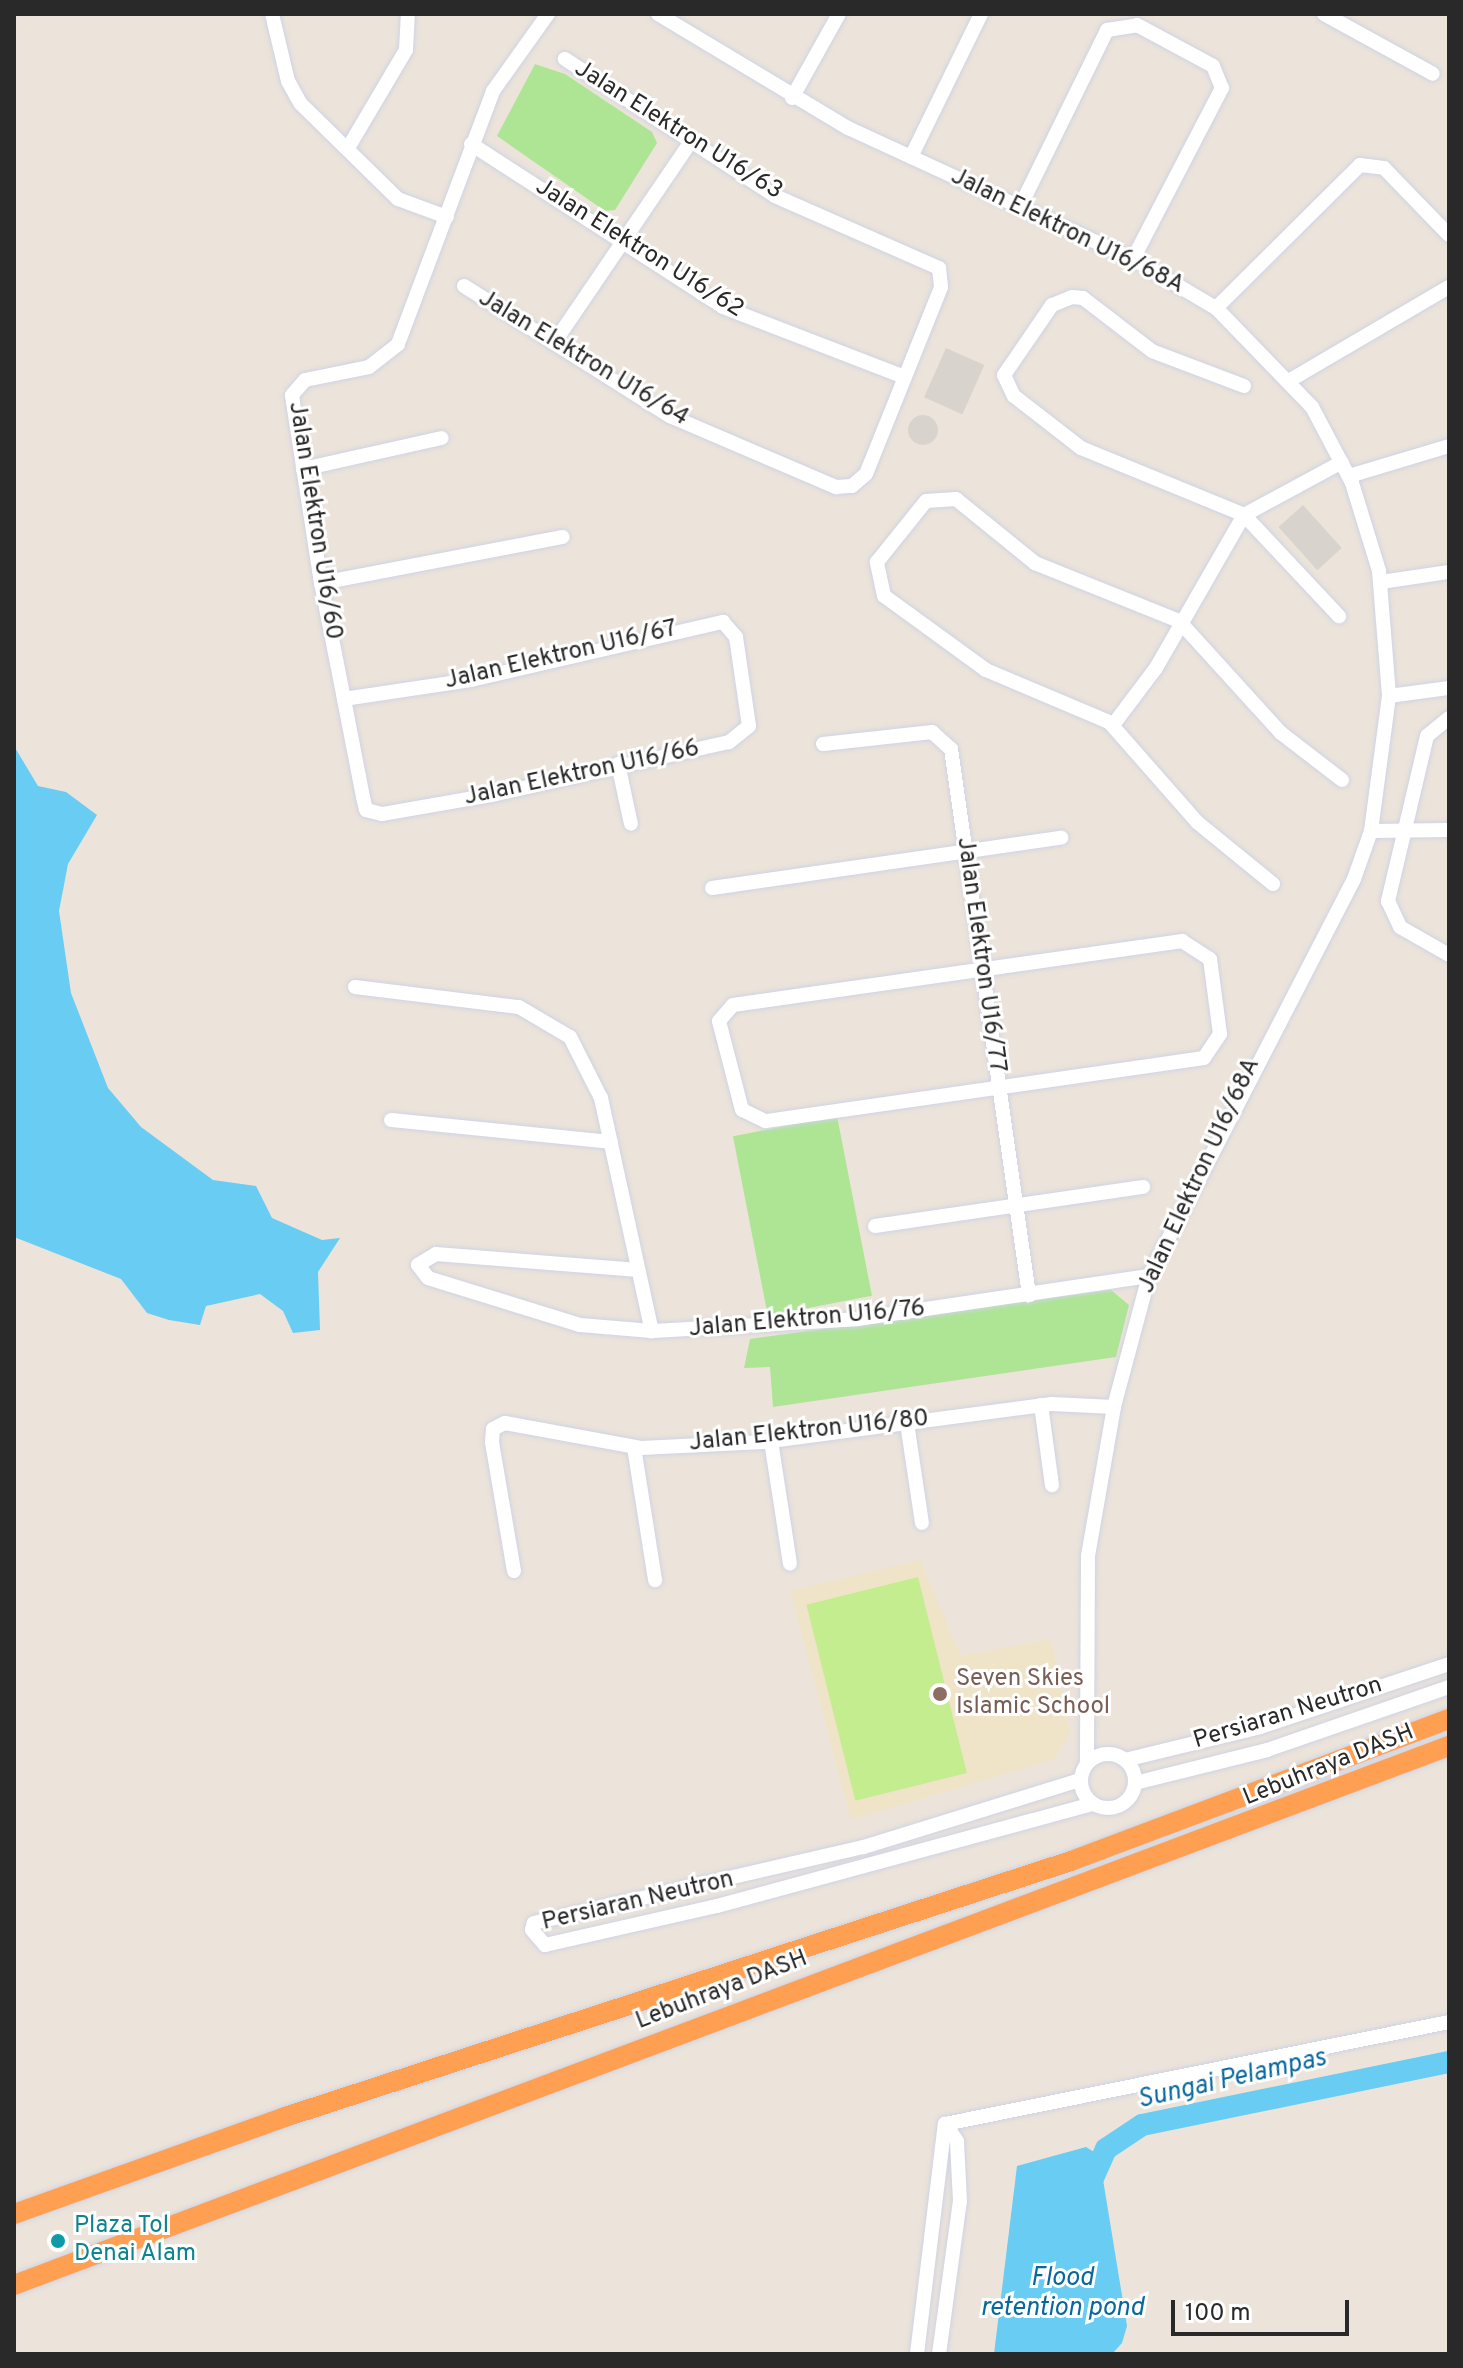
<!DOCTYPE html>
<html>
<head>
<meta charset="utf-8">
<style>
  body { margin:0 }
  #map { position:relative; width:1463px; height:2368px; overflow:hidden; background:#ece4da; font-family:Overpass,sans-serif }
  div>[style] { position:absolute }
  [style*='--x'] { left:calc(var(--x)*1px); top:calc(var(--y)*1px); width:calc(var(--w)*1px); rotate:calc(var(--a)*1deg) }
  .education>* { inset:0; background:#efe3c8 }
  .green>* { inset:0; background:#aee594; transform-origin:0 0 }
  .pitch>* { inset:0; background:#c4ed8f; transform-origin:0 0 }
  .plaza>* { inset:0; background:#d8d4cd; transform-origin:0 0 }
  .round { border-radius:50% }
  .water>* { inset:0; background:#68ccf3 }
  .river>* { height:22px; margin:-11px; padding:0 11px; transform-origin:11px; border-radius:11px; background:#68ccf3 }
  .roads { filter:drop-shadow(0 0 2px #cfd3e3) drop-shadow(0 0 2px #cfd3e3) }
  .minor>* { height:14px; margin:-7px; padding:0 7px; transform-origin:7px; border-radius:7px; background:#fff }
  .minor>.ring { margin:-7px; padding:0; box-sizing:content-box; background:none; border:14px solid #fff; border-radius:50% }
  .highway>* { height:20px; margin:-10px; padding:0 10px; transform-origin:10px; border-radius:10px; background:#ff9f52 }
  .dots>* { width:22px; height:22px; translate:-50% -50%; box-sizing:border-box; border:4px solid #fff; border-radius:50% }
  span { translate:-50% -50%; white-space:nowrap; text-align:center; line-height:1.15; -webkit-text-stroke:6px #fff; paint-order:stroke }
  .street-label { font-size:24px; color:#292929 }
  .education-label { font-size:24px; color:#785e54 }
  .left { translate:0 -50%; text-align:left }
  .culture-label { font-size:24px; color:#0d838f }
  .water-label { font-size:26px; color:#08689e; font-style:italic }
  .frame { position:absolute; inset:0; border:16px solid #292929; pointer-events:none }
  .scale { position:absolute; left:1171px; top:2300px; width:178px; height:36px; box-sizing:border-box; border:4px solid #292929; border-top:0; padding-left:10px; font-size:24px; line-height:28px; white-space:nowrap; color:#292929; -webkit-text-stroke:6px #fff; paint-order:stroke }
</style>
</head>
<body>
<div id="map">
  <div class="education">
    <div style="clip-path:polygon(920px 1560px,961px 1656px,1051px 1639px,1070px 1732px,1055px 1759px,851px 1820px,790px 1591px)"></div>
  </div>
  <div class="green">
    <div style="clip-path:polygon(535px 64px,565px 74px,652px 132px,657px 143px,615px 210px,605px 211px,497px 136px)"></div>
    <div style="left:837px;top:1116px;width:183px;height:106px;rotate:79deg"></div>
    <div style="clip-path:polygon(1111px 1290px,1129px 1305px,1116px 1357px,773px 1407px,770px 1367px,744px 1368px,750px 1339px)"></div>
  </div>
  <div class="pitch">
    <div style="left:918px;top:1577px;width:202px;height:115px;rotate:76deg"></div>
  </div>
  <div class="plaza">
    <div style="left:946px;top:348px;width:42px;height:54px;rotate:24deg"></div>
    <div class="round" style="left:908px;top:415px;width:30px;height:30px"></div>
    <div style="left:1303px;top:505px;width:58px;height:33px;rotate:48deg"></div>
  </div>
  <div class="water">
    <div style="clip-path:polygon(14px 746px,38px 786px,66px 792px,97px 815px,68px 864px,59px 911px,71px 993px,108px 1088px,141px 1127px,213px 1180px,256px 1186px,272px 1218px,322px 1240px,340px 1238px,318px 1272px,320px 1330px,293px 1333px,283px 1311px,260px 1294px,206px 1306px,200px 1325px,169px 1320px,147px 1313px,121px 1279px,14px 1237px)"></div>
    <div style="clip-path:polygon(1086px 2147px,1099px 2155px,1127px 2326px,1122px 2343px,1112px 2354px,994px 2354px,1017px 2166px)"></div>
  </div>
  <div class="river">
    <div style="--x:1089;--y:2187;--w:42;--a:-65.9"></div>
    <div style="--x:1106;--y:2149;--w:43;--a:-33.7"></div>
    <div style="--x:1142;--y:2125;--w:313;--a:-11.6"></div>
  </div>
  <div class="roads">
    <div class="minor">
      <div style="--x:272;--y:14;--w:69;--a:76.6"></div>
      <div style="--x:288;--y:81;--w:26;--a:61"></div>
      <div style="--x:301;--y:104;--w:136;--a:44.4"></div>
      <div style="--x:398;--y:199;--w:52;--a:20.2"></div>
      <div style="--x:658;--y:14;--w:222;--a:31"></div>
      <div style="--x:848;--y:128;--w:314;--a:24.7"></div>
      <div style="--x:1133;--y:259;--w:96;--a:30.6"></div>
      <div style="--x:1216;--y:308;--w:138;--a:45.9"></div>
      <div style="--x:1312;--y:407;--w:86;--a:62.2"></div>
      <div style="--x:1352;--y:483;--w:92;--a:72.9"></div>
      <div style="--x:1379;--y:571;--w:125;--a:85.4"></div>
      <div style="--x:1389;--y:696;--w:136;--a:97.6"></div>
      <div style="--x:1371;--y:831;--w:51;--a:109.5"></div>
      <div style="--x:1354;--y:879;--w:447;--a:117.3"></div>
      <div style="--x:1149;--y:1276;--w:136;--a:105"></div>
      <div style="--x:1114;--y:1407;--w:151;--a:99.9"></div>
      <div style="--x:1088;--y:1556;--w:207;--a:90.3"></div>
      <div style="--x:1324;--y:14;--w:124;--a:28.8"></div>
      <div style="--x:792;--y:98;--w:96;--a:-60.8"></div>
      <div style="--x:471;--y:144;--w:300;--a:32.9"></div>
      <div style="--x:723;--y:307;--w:192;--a:21.1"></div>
      <div style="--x:348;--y:148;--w:114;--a:-59.4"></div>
      <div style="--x:406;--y:50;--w:36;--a:-87"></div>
      <div style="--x:911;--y:157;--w:159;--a:-63.9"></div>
      <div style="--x:1020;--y:207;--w:197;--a:-63.8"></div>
      <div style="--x:1107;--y:30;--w:30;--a:-9"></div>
      <div style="--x:1137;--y:25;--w:86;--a:28.3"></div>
      <div style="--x:1213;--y:66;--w:24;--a:68"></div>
      <div style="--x:1222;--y:88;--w:193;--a:117.5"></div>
      <div style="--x:464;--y:286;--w:244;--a:32.3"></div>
      <div style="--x:670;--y:416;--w:181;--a:23.2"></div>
      <div style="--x:836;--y:487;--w:16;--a:-4"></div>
      <div style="--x:852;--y:486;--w:18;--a:-41"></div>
      <div style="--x:866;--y:474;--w:201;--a:-68.1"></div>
      <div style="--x:941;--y:287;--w:19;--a:-96"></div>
      <div style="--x:939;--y:268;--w:179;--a:-156.3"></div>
      <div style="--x:775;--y:196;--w:251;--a:-146.9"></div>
      <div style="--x:1216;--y:308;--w:203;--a:-44.8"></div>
      <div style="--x:1360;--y:165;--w:24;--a:7"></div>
      <div style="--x:1384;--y:168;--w:93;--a:45.9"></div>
      <div style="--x:554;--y:343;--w:242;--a:-55.8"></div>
      <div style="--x:1292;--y:379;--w:182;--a:-30.4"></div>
      <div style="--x:1244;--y:386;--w:98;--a:-159.2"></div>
      <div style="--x:1152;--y:351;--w:87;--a:-142.5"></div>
      <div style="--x:1083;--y:298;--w:11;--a:-175"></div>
      <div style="--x:1072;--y:297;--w:22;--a:158"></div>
      <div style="--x:1052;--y:305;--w:85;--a:124.4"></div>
      <div style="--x:1004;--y:375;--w:23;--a:65"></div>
      <div style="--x:1014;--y:396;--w:85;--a:37.8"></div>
      <div style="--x:1081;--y:448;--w:176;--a:22.3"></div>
      <div style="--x:1244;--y:515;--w:139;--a:46.8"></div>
      <div style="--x:303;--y:469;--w:142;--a:-12.6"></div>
      <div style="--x:1349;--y:476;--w:104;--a:-16.7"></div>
      <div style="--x:1381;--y:582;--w:69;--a:-8.4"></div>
      <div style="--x:321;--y:583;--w:246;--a:-10.8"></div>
      <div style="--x:1389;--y:696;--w:61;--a:-7.6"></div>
      <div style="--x:344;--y:699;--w:128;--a:-8.5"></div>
      <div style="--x:471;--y:680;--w:259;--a:-13"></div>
      <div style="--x:723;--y:622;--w:20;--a:49"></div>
      <div style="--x:736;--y:637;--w:90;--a:81.7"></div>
      <div style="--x:749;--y:726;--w:26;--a:141"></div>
      <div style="--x:729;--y:742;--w:244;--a:167.4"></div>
      <div style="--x:491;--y:795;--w:111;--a:170.1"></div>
      <div style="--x:382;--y:814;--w:16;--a:-166"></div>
      <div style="--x:366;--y:810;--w:13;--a:-103"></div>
      <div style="--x:363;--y:797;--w:100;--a:-101"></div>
      <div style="--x:344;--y:699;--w:118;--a:-101.2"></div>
      <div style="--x:321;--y:583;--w:190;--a:-98.8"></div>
      <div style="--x:292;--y:395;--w:20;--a:-49"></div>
      <div style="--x:305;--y:380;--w:65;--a:-11.5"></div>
      <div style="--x:369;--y:367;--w:37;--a:-38"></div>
      <div style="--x:398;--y:344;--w:270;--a:-69.4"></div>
      <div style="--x:493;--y:91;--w:95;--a:-54.5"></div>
      <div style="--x:1449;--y:718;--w:28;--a:141"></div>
      <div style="--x:1427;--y:736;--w:170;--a:103.3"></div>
      <div style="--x:1388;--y:901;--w:29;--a:65"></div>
      <div style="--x:1400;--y:927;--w:56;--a:29.7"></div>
      <div style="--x:1113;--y:725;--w:71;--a:-53"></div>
      <div style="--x:1156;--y:668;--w:177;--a:-60.1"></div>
      <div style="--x:1244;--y:515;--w:111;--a:-28.4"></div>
      <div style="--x:823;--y:744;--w:110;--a:-6.3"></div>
      <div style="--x:932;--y:732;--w:25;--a:42"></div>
      <div style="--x:951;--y:749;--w:552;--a:81.87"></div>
      <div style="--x:618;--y:764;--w:61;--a:77.8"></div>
      <div style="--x:1371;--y:831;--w:78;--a:-0.7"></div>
      <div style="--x:1273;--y:884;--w:98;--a:-140.8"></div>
      <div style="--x:1197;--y:822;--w:133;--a:-131.3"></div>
      <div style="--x:1109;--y:722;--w:134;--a:-157.1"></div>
      <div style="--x:986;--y:670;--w:126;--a:-144"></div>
      <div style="--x:884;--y:596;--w:35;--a:-102"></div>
      <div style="--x:877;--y:562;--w:78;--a:-51.2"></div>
      <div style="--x:926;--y:501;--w:30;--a:-4"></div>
      <div style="--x:956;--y:499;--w:102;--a:39"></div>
      <div style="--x:1035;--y:563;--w:155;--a:21.9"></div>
      <div style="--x:1179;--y:621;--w:151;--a:47.7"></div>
      <div style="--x:1281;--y:733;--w:77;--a:37.6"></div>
      <div style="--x:712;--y:888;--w:353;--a:-8.2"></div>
      <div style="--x:1182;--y:941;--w:33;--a:33"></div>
      <div style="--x:1210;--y:959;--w:76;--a:82.4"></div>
      <div style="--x:1220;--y:1034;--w:29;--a:124"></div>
      <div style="--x:1204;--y:1058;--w:443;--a:171.8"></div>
      <div style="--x:765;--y:1121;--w:25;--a:-154"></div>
      <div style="--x:742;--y:1110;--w:92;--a:-104.5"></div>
      <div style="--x:719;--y:1021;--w:21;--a:-49"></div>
      <div style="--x:733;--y:1005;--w:454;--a:-8.1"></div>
      <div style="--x:355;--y:987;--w:165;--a:7"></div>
      <div style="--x:519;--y:1007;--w:59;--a:30.5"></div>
      <div style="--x:570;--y:1037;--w:68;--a:63.1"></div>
      <div style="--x:601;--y:1098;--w:239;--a:77.7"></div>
      <div style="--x:391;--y:1120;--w:221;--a:5.7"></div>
      <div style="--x:875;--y:1226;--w:271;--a:-8.3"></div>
      <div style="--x:638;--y:1270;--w:203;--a:-175.5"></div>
      <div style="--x:436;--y:1254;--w:21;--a:149"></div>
      <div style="--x:418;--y:1265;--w:16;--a:52"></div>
      <div style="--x:428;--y:1278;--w:159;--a:17.2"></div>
      <div style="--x:580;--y:1325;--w:72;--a:4.8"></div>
      <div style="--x:652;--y:1331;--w:206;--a:-3.3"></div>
      <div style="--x:858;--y:1319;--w:294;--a:-8.4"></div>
      <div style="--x:1041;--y:1405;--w:81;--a:82.2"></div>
      <div style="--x:907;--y:1423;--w:101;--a:81.5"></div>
      <div style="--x:771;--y:1441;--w:124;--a:81.2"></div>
      <div style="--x:634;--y:1447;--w:135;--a:81"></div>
      <div style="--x:514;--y:1571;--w:131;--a:-99.7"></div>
      <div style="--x:492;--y:1442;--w:13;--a:-86"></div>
      <div style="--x:493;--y:1429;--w:13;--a:-27"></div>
      <div style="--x:505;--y:1423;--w:138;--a:10.4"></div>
      <div style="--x:641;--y:1448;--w:122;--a:-2.8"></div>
      <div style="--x:763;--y:1442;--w:291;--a:-7.5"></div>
      <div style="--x:1052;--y:1404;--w:62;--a:2.8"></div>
      <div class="ring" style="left:1081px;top:1754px;width:40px;height:40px"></div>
      <div style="--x:1125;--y:1760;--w:139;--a:-13.7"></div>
      <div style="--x:1260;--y:1727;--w:199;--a:-18.4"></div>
      <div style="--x:1080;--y:1780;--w:227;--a:162.8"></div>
      <div style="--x:863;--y:1847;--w:338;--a:167"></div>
      <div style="--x:534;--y:1923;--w:7;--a:106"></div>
      <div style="--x:532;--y:1930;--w:20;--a:49"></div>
      <div style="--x:545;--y:1945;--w:176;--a:-12.8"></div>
      <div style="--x:717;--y:1906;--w:390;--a:-15.2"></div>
      <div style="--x:1135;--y:1783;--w:136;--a:-14"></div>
      <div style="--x:1267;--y:1750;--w:193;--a:-19.1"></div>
      <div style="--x:945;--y:2124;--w:514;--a:-11.44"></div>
      <div style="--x:917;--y:2354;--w:232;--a:-83.1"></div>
      <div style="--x:939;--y:2354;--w:154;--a:-82.2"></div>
      <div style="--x:960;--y:2201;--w:60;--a:-92.9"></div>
      <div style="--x:957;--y:2141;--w:21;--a:-125"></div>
    </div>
    <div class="highway">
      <div style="--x:14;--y:2214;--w:288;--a:-19.7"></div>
      <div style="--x:285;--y:2117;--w:827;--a:-18.04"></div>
      <div style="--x:1071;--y:1861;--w:404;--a:-20.6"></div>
      <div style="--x:14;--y:2285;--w:1533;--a:-20.59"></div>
    </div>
  </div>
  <div class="dots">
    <div style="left:940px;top:1694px;background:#8d6e63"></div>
    <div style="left:58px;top:2241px;background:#0f9aa8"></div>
  </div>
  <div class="street-label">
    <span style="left:678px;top:131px;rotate:32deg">Jalan Elektron U16/63</span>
    <span style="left:1067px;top:232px;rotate:26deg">Jalan Elektron U16/68A</span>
    <span style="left:639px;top:249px;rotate:32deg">Jalan Elektron U16/62</span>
    <span style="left:583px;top:359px;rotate:31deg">Jalan Elektron U16/64</span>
    <span style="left:314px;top:521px;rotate:81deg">Jalan Elektron U16/60</span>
    <span style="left:561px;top:656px;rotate:-13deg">Jalan Elektron U16/67</span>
    <span style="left:582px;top:774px;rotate:-12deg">Jalan Elektron U16/66</span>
    <span style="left:980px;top:955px;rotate:82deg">Jalan Elektron U16/77</span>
    <span style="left:1200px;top:1176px;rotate:-65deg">Jalan Elektron U16/68A</span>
    <span style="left:807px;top:1320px;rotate:-5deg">Jalan Elektron U16/76</span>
    <span style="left:809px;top:1432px;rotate:-6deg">Jalan Elektron U16/80</span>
    <span style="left:1288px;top:1714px;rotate:-17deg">Persiaran Neutron</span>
    <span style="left:1329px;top:1766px;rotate:-22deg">Lebuhraya DASH</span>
    <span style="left:638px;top:1902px;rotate:-13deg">Persiaran Neutron</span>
    <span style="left:722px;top:1991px;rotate:-21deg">Lebuhraya DASH</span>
  </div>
  <div class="education-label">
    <span class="left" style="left:956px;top:1694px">Seven Skies<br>Islamic School</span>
  </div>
  <div class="culture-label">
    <span class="left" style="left:74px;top:2241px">Plaza Tol<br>Denai Alam</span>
  </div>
  <div class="water-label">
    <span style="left:1232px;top:2080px;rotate:-13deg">Sungai Pelampas</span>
    <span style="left:1062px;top:2294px">Flood<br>retention pond</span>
  </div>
  <div class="frame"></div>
  <div class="scale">100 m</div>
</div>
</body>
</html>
